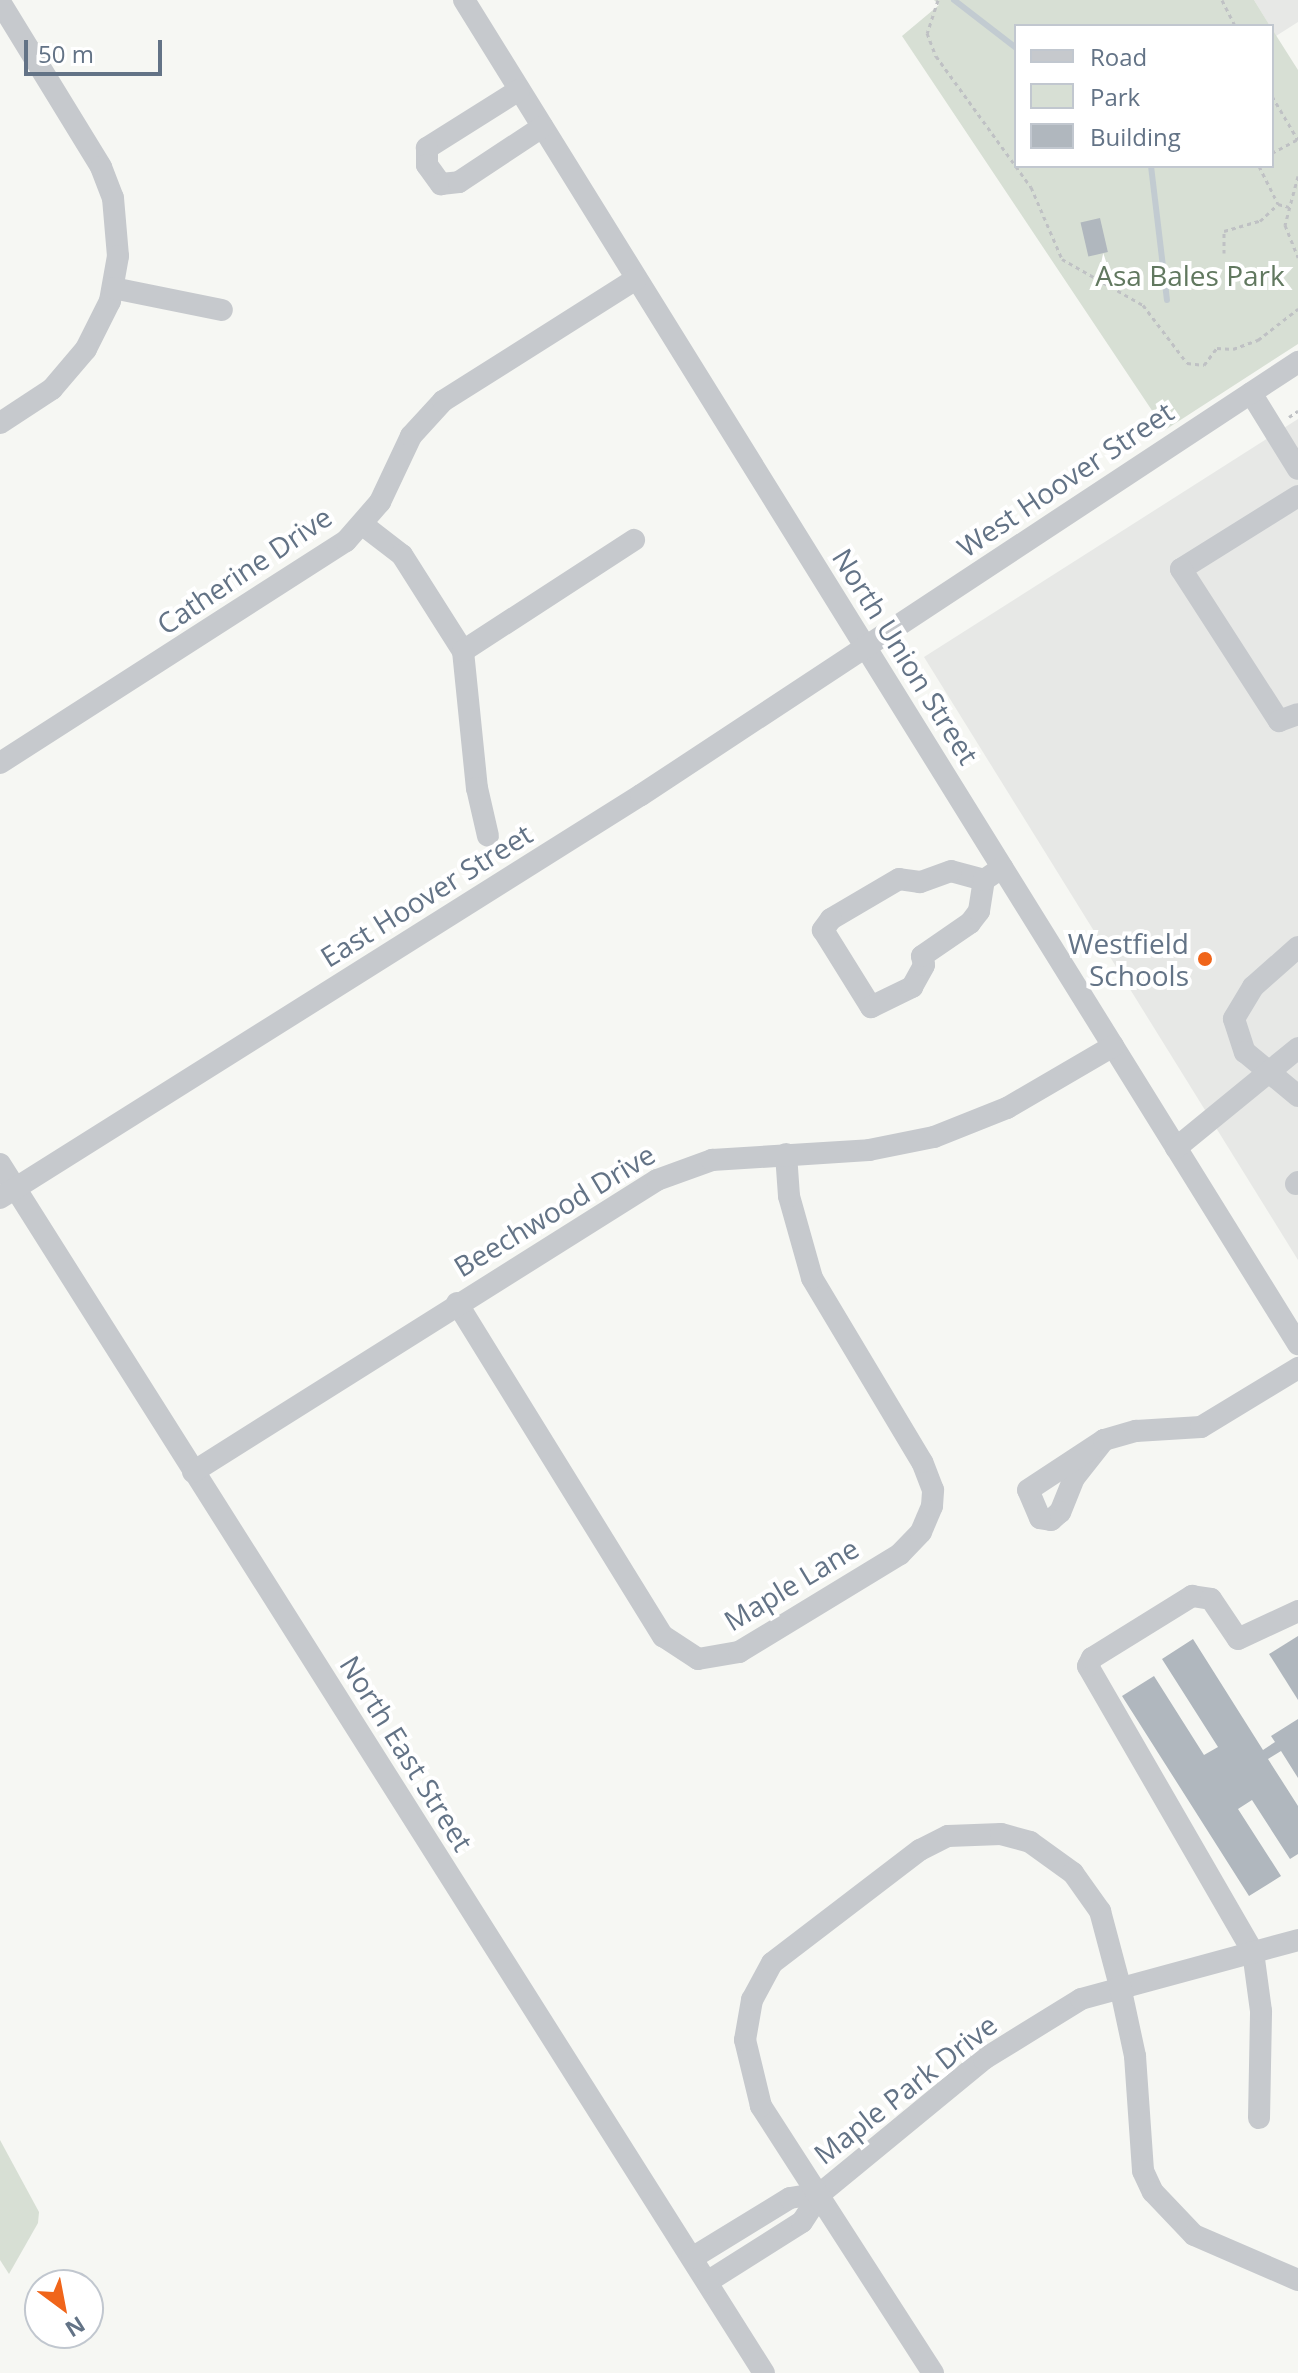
<!DOCTYPE html>
<html>
<head>
<meta charset="utf-8">
<style>
  body { margin:0 }
  #map { position:relative; width:1298px; height:2373px; overflow:hidden; background:#f6f7f3; font-family:"Open Sans",sans-serif }
  div>[style] { position:absolute }
  [style*='--x'] { left:calc(var(--x)*1px); top:calc(var(--y)*1px); width:calc(var(--w)*1px); rotate:calc(var(--a)*1deg) }
  .built>* { inset:0; background:#e7e8e6 }
  .green>* { inset:0; background:#d7dfd4 }
  .stream>* { height:6px; margin:-3px; padding:0 3px; transform-origin:3px; border-radius:3px; background:#c2cbd1 }
  .building>* { inset:0; background:#b0b7be; transform-origin:0 0 }
  .path>* { height:3px; margin-top:-1.5px; transform-origin:0; background:repeating-linear-gradient(90deg,#bfc1c4 0 4px,transparent 0 8px) }
  .minor>* { height:22px; margin:-11px; padding:0 11px; transform-origin:11px; border-radius:11px; background:#c6c9cd }
  .dots>* { width:22px; height:22px; translate:-50% -50%; box-sizing:border-box; border:4px solid #fff; border-radius:50% }
  span { translate:-50% -50%; white-space:nowrap; text-align:center; line-height:1.15; -webkit-text-stroke:8px #fff; paint-order:stroke }
  .park-label { font-size:28px; color:#61785f }
  .street-label { font-size:28px; color:#637386 }
  .poi-label { font-size:28px; color:#637386 }
  .right { translate:-100% -50%; text-align:right }
  .legend { position:absolute; left:1014px; top:24px; width:260px; height:144px; box-sizing:border-box; background:#fff; border:2px solid #c1c7cf; margin:0; padding:10px 14px; list-style:none; font-size:24px; color:#637386 }
  .legend li { display:flex; align-items:center; gap:16px; height:40px }
  .legend b { width:40px; border:2px solid #c1c7cf }
  .north { position:absolute; left:24px; top:2269px; width:80px; height:80px; box-sizing:border-box; background:#fff; border:2px solid #c1c7cf; border-radius:50%; rotate:148deg; font-size:22px; font-weight:700; line-height:32px; text-align:center; color:#637386 }
  .north::after { content:''; display:block; margin:auto; width:28px; height:36px; background:#f0651a; clip-path:polygon(50% 0,100% 100%,50% 72%,0 100%) }
  .scale { position:absolute; left:24px; top:40px; width:138px; height:36px; box-sizing:border-box; border:4px solid #637386; border-top:0; padding-left:10px; font-size:24px; line-height:28px; white-space:nowrap; color:#637386; -webkit-text-stroke:6px #fff; paint-order:stroke }
</style>
</head>
<body>
<div id="map">
  <div class="built">
    <div style="clip-path:polygon(1254px 0,1298px 0,1298px 22px,1276px 36px)"></div>
    <div style="clip-path:polygon(1298px 419px,1298px 1260px,924px 657px)"></div>
  </div>
  <div class="green">
    <div style="clip-path:polygon(934px 0,1254px 0,1270px 26px,1016px 26px,1016px 166px,1272px 166px,1272px 29px,1298px 70px,1298px 344px,1165px 430px,902px 36px,939px 5px)"></div>
    <div style="clip-path:polygon(0 2140px,39px 2212px,38px 2223px,9px 2274px,0 2260px)"></div>
  </div>
  <div class="stream">
    <div style="--x:954;--y:0;--w:78;--a:37.7"></div>
    <div style="--x:1151;--y:166;--w:135;--a:83.2"></div>
  </div>
  <div class="building">
    <div style="left:1100px;top:218px;width:35px;height:20px;rotate:77deg"></div>
    <div style="clip-path:polygon(1298px 1636px,1298px 1700px,1269px 1654px)"></div>
    <div style="clip-path:polygon(1193px 1639px,1263px 1750px,1275px 1742px,1271px 1736px,1298px 1719px,1298px 1778px,1281px 1751px,1268px 1759px,1298px 1806px,1298px 1854px,1290px 1859px,1252px 1800px,1238px 1809px,1281px 1876px,1249px 1896px,1122px 1696px,1154px 1676px,1204px 1755px,1218px 1747px,1162px 1659px)"></div>
  </div>
  <div class="path">
    <div style="--x:938;--y:0;--w:35;--a:108"></div>
    <div style="--x:927;--y:33;--w:25;--a:69"></div>
    <div style="--x:936;--y:56;--w:162;--a:54.1"></div>
    <div style="--x:1031;--y:187;--w:78;--a:66.7"></div>
    <div style="--x:1062;--y:259;--w:93;--a:29.6"></div>
    <div style="--x:1143;--y:305;--w:73;--a:52.8"></div>
    <div style="--x:1187;--y:363;--w:17;--a:7"></div>
    <div style="--x:1204;--y:365;--w:21;--a:-53"></div>
    <div style="--x:1217;--y:348;--w:16;--a:4"></div>
    <div style="--x:1233;--y:349;--w:27;--a:-20"></div>
    <div style="--x:1258;--y:340;--w:51;--a:-37.8"></div>
    <div style="--x:1222;--y:0;--w:29;--a:63"></div>
    <div style="--x:1272;--y:96;--w:51;--a:59.4"></div>
    <div style="--x:1272;--y:153;--w:30;--a:-28"></div>
    <div style="--x:1259;--y:166;--w:42;--a:63.4"></div>
    <div style="--x:1278;--y:204;--w:11;--a:15"></div>
    <div style="--x:1298;--y:176;--w:51;--a:104.9"></div>
    <div style="--x:1285;--y:225;--w:35;--a:68"></div>
    <div style="--x:1224;--y:253;--w:22;--a:-90"></div>
    <div style="--x:1224;--y:231;--w:37;--a:-16"></div>
    <div style="--x:1260;--y:221;--w:25;--a:-43"></div>
    <div style="--x:1289;--y:417;--w:11;--a:-34"></div>
  </div>
  <div class="minor">
    <div style="--x:464;--y:0;--w:1582;--a:58.18"></div>
    <div style="--x:0;--y:2;--w:193;--a:58.5"></div>
    <div style="--x:101;--y:167;--w:33;--a:69"></div>
    <div style="--x:113;--y:198;--w:58;--a:85.1"></div>
    <div style="--x:118;--y:256;--w:46;--a:100.1"></div>
    <div style="--x:110;--y:301;--w:54;--a:116.6"></div>
    <div style="--x:86;--y:349;--w:52;--a:130.4"></div>
    <div style="--x:52;--y:389;--w:62;--a:146.8"></div>
    <div style="--x:519;--y:90;--w:109;--a:147.8"></div>
    <div style="--x:427;--y:148;--w:17;--a:90"></div>
    <div style="--x:427;--y:165;--w:24;--a:54"></div>
    <div style="--x:441;--y:184;--w:18;--a:-6"></div>
    <div style="--x:459;--y:182;--w:100;--a:-33.5"></div>
    <div style="--x:113;--y:288;--w:111;--a:11.4"></div>
    <div style="--x:1251;--y:393;--w:89;--a:58.3"></div>
    <div style="--x:1298;--y:496;--w:138;--a:148"></div>
    <div style="--x:1181;--y:569;--w:181;--a:57.2"></div>
    <div style="--x:1279;--y:721;--w:20;--a:-20"></div>
    <div style="--x:363;--y:525;--w:49;--a:37.6"></div>
    <div style="--x:402;--y:555;--w:114;--a:57.6"></div>
    <div style="--x:463;--y:651;--w:138;--a:84.2"></div>
    <div style="--x:477;--y:788;--w:49;--a:77.1"></div>
    <div style="--x:463;--y:651;--w:204;--a:-33"></div>
    <div style="--x:0;--y:763;--w:411;--a:-32.7"></div>
    <div style="--x:346;--y:541;--w:52;--a:-48.9"></div>
    <div style="--x:380;--y:502;--w:73;--a:-64.8"></div>
    <div style="--x:411;--y:436;--w:47;--a:-47.6"></div>
    <div style="--x:443;--y:401;--w:228;--a:-32.3"></div>
    <div style="--x:984;--y:880;--w:34;--a:-165"></div>
    <div style="--x:951;--y:871;--w:33;--a:160"></div>
    <div style="--x:920;--y:882;--w:21;--a:-172"></div>
    <div style="--x:899;--y:879;--w:79;--a:149.5"></div>
    <div style="--x:831;--y:919;--w:14;--a:126"></div>
    <div style="--x:823;--y:930;--w:91;--a:58.1"></div>
    <div style="--x:871;--y:1007;--w:46;--a:-26"></div>
    <div style="--x:912;--y:987;--w:25;--a:-61"></div>
    <div style="--x:924;--y:965;--w:9;--a:-103"></div>
    <div style="--x:922;--y:956;--w:58;--a:-34.5"></div>
    <div style="--x:970;--y:923;--w:15;--a:-53"></div>
    <div style="--x:979;--y:911;--w:31;--a:-81"></div>
    <div style="--x:984;--y:880;--w:22;--a:-34"></div>
    <div style="--x:1298;--y:947;--w:60;--a:138.4"></div>
    <div style="--x:1253;--y:987;--w:37;--a:121"></div>
    <div style="--x:1234;--y:1019;--w:35;--a:72"></div>
    <div style="--x:1245;--y:1052;--w:69;--a:39.7"></div>
    <div style="--x:1176;--y:1148;--w:158;--a:-39.3"></div>
    <div style="--x:0;--y:1164;--w:1430;--a:57.71"></div>
    <div style="--x:1296;--y:1184;--w:3;--a:-45"></div>
    <div style="--x:0;--y:1198;--w:757;--a:-32.16"></div>
    <div style="--x:641;--y:795;--w:787;--a:-33.39"></div>
    <div style="--x:457;--y:1303;--w:392;--a:58.3"></div>
    <div style="--x:663;--y:1636;--w:42;--a:33.3"></div>
    <div style="--x:698;--y:1659;--w:42;--a:-9.7"></div>
    <div style="--x:739;--y:1652;--w:188;--a:-31.3"></div>
    <div style="--x:900;--y:1554;--w:30;--a:-46"></div>
    <div style="--x:921;--y:1532;--w:28;--a:-67"></div>
    <div style="--x:932;--y:1506;--w:16;--a:-86"></div>
    <div style="--x:933;--y:1490;--w:30;--a:-111"></div>
    <div style="--x:922;--y:1462;--w:214;--a:-120.9"></div>
    <div style="--x:812;--y:1278;--w:85;--a:-105.7"></div>
    <div style="--x:789;--y:1196;--w:42;--a:-94.1"></div>
    <div style="--x:1104;--y:1440;--w:48;--a:128.3"></div>
    <div style="--x:1074;--y:1478;--w:37;--a:112"></div>
    <div style="--x:1060;--y:1512;--w:12;--a:138"></div>
    <div style="--x:1051;--y:1520;--w:11;--a:-170"></div>
    <div style="--x:1040;--y:1518;--w:30;--a:-113"></div>
    <div style="--x:1028;--y:1490;--w:91;--a:-33.3"></div>
    <div style="--x:1104;--y:1440;--w:33;--a:-16"></div>
    <div style="--x:1136;--y:1431;--w:65;--a:-3.5"></div>
    <div style="--x:1201;--y:1427;--w:114;--a:-31.3"></div>
    <div style="--x:193;--y:1472;--w:548;--a:-32.18"></div>
    <div style="--x:657;--y:1180;--w:59;--a:-20"></div>
    <div style="--x:712;--y:1160;--w:157;--a:-3.6"></div>
    <div style="--x:869;--y:1150;--w:66;--a:-11.3"></div>
    <div style="--x:934;--y:1137;--w:79;--a:-21.7"></div>
    <div style="--x:1007;--y:1108;--w:123;--a:-30.3"></div>
    <div style="--x:1259;--y:2118;--w:107;--a:-88.9"></div>
    <div style="--x:1261;--y:2011;--w:60;--a:-97.7"></div>
    <div style="--x:1253;--y:1952;--w:330;--a:-120"></div>
    <div style="--x:1088;--y:1666;--w:9;--a:-63"></div>
    <div style="--x:1092;--y:1658;--w:118;--a:-31.8"></div>
    <div style="--x:1192;--y:1596;--w:19;--a:9"></div>
    <div style="--x:1211;--y:1599;--w:48;--a:56"></div>
    <div style="--x:1238;--y:1639;--w:66;--a:-25"></div>
    <div style="--x:692;--y:2258;--w:115;--a:-31.5"></div>
    <div style="--x:790;--y:2198;--w:31;--a:-9"></div>
    <div style="--x:707;--y:2282;--w:112;--a:-32.3"></div>
    <div style="--x:802;--y:2222;--w:35;--a:-57"></div>
    <div style="--x:821;--y:2193;--w:211;--a:-39.4"></div>
    <div style="--x:984;--y:2059;--w:114;--a:-31.7"></div>
    <div style="--x:1081;--y:1999;--w:225;--a:-15.2"></div>
    <div style="--x:933;--y:2373;--w:318;--a:-122.8"></div>
    <div style="--x:761;--y:2106;--w:68;--a:-103.6"></div>
    <div style="--x:745;--y:2040;--w:41;--a:-80.1"></div>
    <div style="--x:752;--y:2000;--w:42;--a:-61.6"></div>
    <div style="--x:772;--y:1963;--w:186;--a:-37.4"></div>
    <div style="--x:920;--y:1850;--w:31;--a:-27"></div>
    <div style="--x:948;--y:1836;--w:53;--a:-2.2"></div>
    <div style="--x:1001;--y:1834;--w:30;--a:15"></div>
    <div style="--x:1030;--y:1842;--w:53;--a:35.8"></div>
    <div style="--x:1073;--y:1873;--w:47;--a:54.6"></div>
    <div style="--x:1100;--y:1911;--w:78;--a:75.1"></div>
    <div style="--x:1120;--y:1986;--w:72;--a:77.9"></div>
    <div style="--x:1135;--y:2056;--w:115;--a:86"></div>
    <div style="--x:1143;--y:2171;--w:23;--a:65"></div>
    <div style="--x:1153;--y:2192;--w:59;--a:46.4"></div>
    <div style="--x:1194;--y:2235;--w:113;--a:23.4"></div>
  </div>
  <div class="dots">
    <div style="left:1205px;top:959px;background:#f0651a"></div>
  </div>
  <div class="park-label">
    <span style="left:1190px;top:275px">Asa Bales Park</span>
  </div>
  <div class="street-label">
    <span style="left:1065px;top:479px;rotate:-34deg">West Hoover Street</span>
    <span style="left:244px;top:570px;rotate:-34deg">Catherine Drive</span>
    <span style="left:906px;top:656px;rotate:58deg">North Union Street</span>
    <span style="left:426px;top:895px;rotate:-32deg">East Hoover Street</span>
    <span style="left:554px;top:1210px;rotate:-31deg">Beechwood Drive</span>
    <span style="left:791px;top:1584px;rotate:-31deg">Maple Lane</span>
    <span style="left:407px;top:1753px;rotate:58deg">North East Street</span>
    <span style="left:905px;top:2089px;rotate:-38deg">Maple Park Drive</span>
  </div>
  <div class="poi-label">
    <span class="right" style="left:1189px;top:959px">Westfield<br>Schools</span>
  </div>
  <ul class="legend">
  <li><b style="height:10px;background:#c6c9cd"></b>Road</li>
  <li><b style="height:22px;background:#d7dfd4"></b>Park</li>
  <li><b style="height:22px;background:#b0b7be"></b>Building</li>
  </ul>
  <div class="north">N</div>
  <div class="scale">50 m</div>
</div>
</body>
</html>
